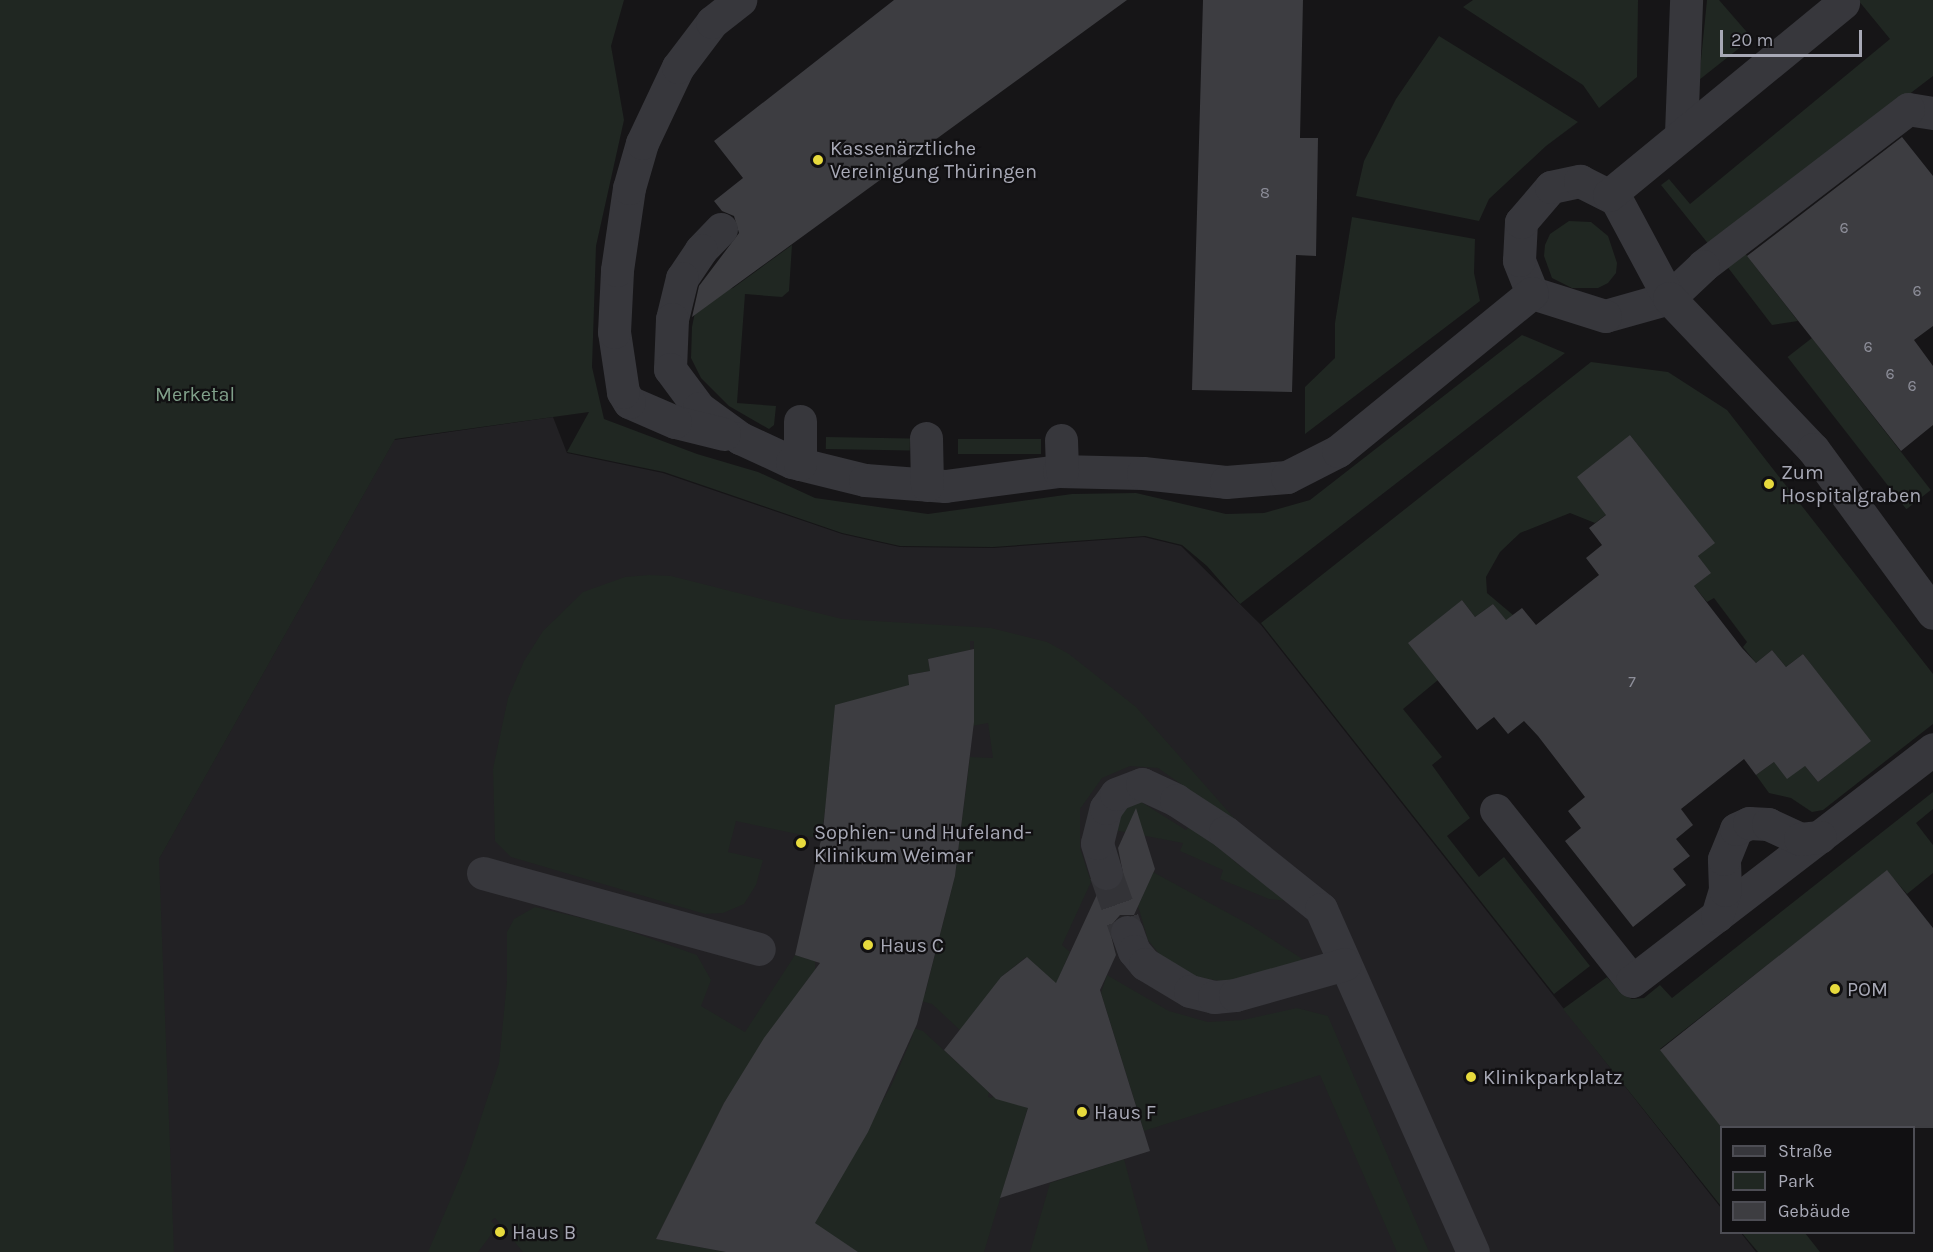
<!DOCTYPE html>
<html>
<head>
<meta charset="utf-8">
<style>
  body { margin:0 }
  #map { position:relative; width:1933px; height:1252px; overflow:hidden; background:#161517; font-family:Karla,sans-serif }
  div>[style] { position:absolute }
  [style*='--x'] { left:calc(var(--x)*1px); top:calc(var(--y)*1px); width:calc(var(--w)*1px); rotate:calc(var(--a)*1deg) }
  .built>* { inset:0; background:#222124 }
  .green>* { inset:0; background:#202722; transform-origin:0 0 }
  .building>* { inset:0; background:#3d3d41 }
  .minor-tunnel>* { height:33px; margin-top:-16.5px; transform-origin:0; background:repeating-linear-gradient(90deg,#333337 0 33px,transparent 0 49px) }
  .minor>* { height:33px; margin:-16.5px; padding:0 16.5px; transform-origin:16.5px; border-radius:16.5px; background:#37373c }
  .dots>* { width:16px; height:16px; translate:-50% -50%; box-sizing:border-box; border:3px solid #111012; border-radius:50% }
  span { translate:-50% -50%; white-space:nowrap; text-align:center; line-height:1.15; -webkit-text-stroke:4.5px #111012; paint-order:stroke }
  .number-label { font-size:16px; color:#8d8e99 }
  .number-label span { -webkit-text-stroke-width:0 }
  .poi-label { font-size:20px; color:#a8a9b6 }
  .left { translate:0 -50%; text-align:left }
  .park-label { font-size:20px; color:#80a08a }
  .legend { position:absolute; left:1720px; top:1126px; width:195px; height:108px; box-sizing:border-box; background:#111012; border:2px solid #4d4d54; margin:0; padding:8px 10px; list-style:none; font-size:18px; color:#a8a9b6 }
  .legend li { display:flex; align-items:center; gap:12px; height:30px }
  .legend b { width:30px; border:2px solid #4d4d54 }
  .scale { position:absolute; left:1720px; top:30px; width:142px; height:27px; box-sizing:border-box; border:3px solid #a8a9b6; border-top:0; padding-left:8px; font-size:18px; line-height:21px; white-space:nowrap; color:#a8a9b6; -webkit-text-stroke:4px #111012; paint-order:stroke }
</style>
</head>
<body>
<div id="map">
  <div class="built">
    <div style="clip-path:polygon(553px 417px,567px 453px,663px 473px,842px 534px,900px 547px,993px 548px,1144px 537px,1181px 546px,1261px 625px,1721px 1208px,1722px 1232px,1741px 1233px,1756px 1252px,173px 1252px,158px 860px,394px 440px)"></div>
  </div>
  <div class="green">
    <div style="clip-path:polygon(0 0,624px 0,611px 46px,624px 120px,596px 246px,592px 367px,604px 419px,697px 454px,758px 472px,815px 498px,928px 514px,1072px 494px,1136px 493px,1226px 514px,1264px 513px,1310px 500px,1522px 335px,1565px 353px,1240px 604px,1207px 566px,1182px 545px,1145px 536px,993px 547px,900px 546px,842px 533px,664px 472px,567px 452px,589px 412px,395px 439px,159px 859px,174px 1252px,0 1252px)"></div>
    <div style="clip-path:polygon(1473px 0,1638px 0,1637px 77px,1599px 108px,1583px 85px,1463px 7px)"></div>
    <div style="clip-path:polygon(1707px 0,1719px 0,1752px 38px,1699px 80px)"></div>
    <div style="clip-path:polygon(1858px 0,1933px 0,1933px 76px,1710px 246px,1661px 185px,1669px 179px,1690px 204px,1890px 39px)"></div>
    <div style="clip-path:polygon(1439px 36px,1578px 122px,1546px 146px,1489px 199px,1479px 221px,1356px 196px,1364px 161px,1396px 99px)"></div>
    <div style="clip-path:polygon(1352px 217px,1475px 239px,1474px 273px,1480px 301px,1305px 434px,1305px 387px,1335px 358px,1335px 323px)"></div>
    <div style="clip-path:polygon(1569px 221px,1591px 222px,1608px 236px,1617px 263px,1616px 273px,1608px 283px,1598px 288px,1572px 288px,1552px 278px,1544px 256px,1545px 245px,1550px 234px)"></div>
    <div style="clip-path:polygon(792px 245px,789px 291px,782px 297px,745px 294px,737px 403px,776px 406px,774px 425px,769px 429px,729px 406px,701px 378px,691px 358px,692px 327px,698px 297px,733px 288px)"></div>
    <div style="clip-path:polygon(1745px 253px,1798px 321px,1772px 325px,1726px 265px)"></div>
    <div style="left:1812px;top:338px;width:193px;height:31px;rotate:52deg"></div>
    <div style="clip-path:polygon(1591px 362px,1668px 372px,1727px 410px,1933px 674px,1933px 724px,1823px 810px,1812px 812px,1791px 798px,1769px 793px,1756px 775px,1774px 762px,1805px 766px,1818px 782px,1870px 741px,1803px 654px,1786px 667px,1772px 650px,1756px 663px,1743px 647px,1747px 642px,1714px 598px,1707px 602px,1694px 586px,1710px 573px,1698px 556px,1714px 543px,1630px 435px,1607px 514px,1595px 523px,1570px 513px,1520px 533px,1500px 552px,1486px 577px,1487px 593px,1513px 615px,1506px 621px,1493px 604px,1475px 617px,1462px 600px,1438px 680px,1403px 709px,1442px 757px,1432px 765px,1470px 818px,1447px 836px,1479px 877px,1504px 857px,1590px 966px,1554px 994px,1261px 623px)"></div>
    <div style="left:826px;top:437px;width:84px;height:12px;rotate:1deg"></div>
    <div style="left:958px;top:439px;width:83px;height:15px"></div>
    <div style="clip-path:polygon(649px 575px,671px 576px,842px 619px,991px 628px,1047px 642px,1069px 654px,1136px 707px,1241px 826px,1158px 768px,1130px 766px,1102px 778px,1080px 809px,1080px 848px,1091px 882px,1062px 945px,1070px 952px,1054px 989px,1026px 957px,1001px 977px,962px 1032px,932px 1004px,917px 1000px,919px 993px,925px 994px,955px 876px,970px 757px,993px 758px,988px 723px,972px 726px,974px 641px,970px 641px,970px 650px,928px 659px,930px 671px,908px 675px,909px 685px,831px 767px,821px 839px,736px 821px,728px 852px,763px 860px,756px 885px,744px 904px,723px 913px,705px 914px,511px 857px,495px 841px,493px 769px,508px 698px,524px 661px,543px 631px,583px 592px,625px 577px)"></div>
    <div style="clip-path:polygon(1933px 792px,1933px 809px,1916px 823px,1933px 845px,1933px 873px,1907px 894px,1887px 871px,1660px 1049px,1722px 1127px,1721px 1206px,1563px 1009px,1607px 977px,1622px 994px,1632px 999px,1644px 998px,1660px 985px,1672px 998px)"></div>
    <div style="clip-path:polygon(1138px 800px,1186px 830px,1191px 823px,1241px 867px,1246px 861px,1286px 901px,1269px 899px,1220px 879px,1223px 870px,1180px 851px,1183px 843px,1114px 830px,1117px 812px)"></div>
    <div style="clip-path:polygon(1153px 872px,1250px 925px,1307px 962px,1244px 979px,1219px 981px,1194px 976px,1164px 960px,1148px 940px,1138px 906px)"></div>
    <div style="clip-path:polygon(535px 907px,615px 926px,697px 955px,711px 980px,701px 1006px,745px 1032px,795px 955px,815px 961px,816px 984px,808px 979px,724px 1103px,656px 1239px,726px 1252px,523px 1252px,495px 1218px,491px 1221px,497px 1227px,478px 1252px,428px 1252px,466px 1163px,499px 1063px,507px 981px,507px 932px,514px 919px)"></div>
    <div style="clip-path:polygon(1107px 975px,1169px 1011px,1208px 1022px,1243px 1020px,1297px 1008px,1328px 1016px,1429px 1252px,1397px 1252px,1320px 1075px,1144px 1131px,1101px 993px)"></div>
    <div style="clip-path:polygon(908px 1026px,923px 1031px,989px 1092px,988px 1097px,992px 1098px,998px 1079px,1032px 1094px,984px 1252px,818px 1252px,813px 1225px,892px 1084px,913px 1035px,907px 1032px)"></div>
    <div style="clip-path:polygon(1124px 1159px,1149px 1252px,1030px 1252px,1050px 1183px)"></div>
    <div style="clip-path:polygon(1742px 1233px,1805px 1233px,1820px 1252px,1758px 1252px)"></div>
  </div>
  <div class="building">
    <div style="clip-path:polygon(894px 0,1127px 0,692px 317px,699px 286px,739px 233px,734px 216px,722px 211px,714px 201px,743px 178px,714px 141px)"></div>
    <div style="clip-path:polygon(1203px 0,1303px 0,1300px 138px,1318px 138px,1316px 256px,1296px 255px,1292px 392px,1192px 390px)"></div>
    <div style="clip-path:polygon(1902px 137px,1933px 176px,1933px 326px,1914px 340px,1933px 366px,1933px 425px,1901px 451px,1747px 256px)"></div>
    <div style="clip-path:polygon(1630px 435px,1715px 543px,1698px 556px,1711px 573px,1694px 586px,1742px 648px,1756px 663px,1772px 650px,1786px 667px,1803px 654px,1871px 741px,1818px 782px,1805px 766px,1787px 779px,1774px 762px,1756px 775px,1744px 759px,1681px 809px,1693px 825px,1676px 839px,1690px 856px,1673px 869px,1686px 885px,1633px 927px,1565px 841px,1581px 828px,1568px 811px,1585px 797px,1538px 736px,1524px 721px,1508px 734px,1494px 717px,1477px 730px,1408px 643px,1462px 600px,1475px 617px,1493px 604px,1506px 620px,1522px 608px,1536px 625px,1599px 575px,1586px 558px,1602px 545px,1589px 528px,1606px 515px,1577px 477px)"></div>
    <div style="clip-path:polygon(974px 649px,974px 722px,955px 876px,917px 1024px,868px 1132px,815px 1223px,858px 1252px,726px 1252px,656px 1239px,724px 1103px,764px 1038px,820px 963px,795px 955px,823px 831px,835px 705px,909px 685px,908px 675px,930px 671px,928px 659px)"></div>
    <div style="clip-path:polygon(1136px 808px,1155px 869px,1134px 915px,1120px 915px,1109px 928px,1116px 955px,1100px 990px,1150px 1151px,1000px 1198px,1028px 1108px,996px 1099px,944px 1050px,1001px 977px,1027px 957px,1056px 983px,1099px 890px,1112px 891px,1124px 878px,1118px 848px)"></div>
    <div style="clip-path:polygon(1887px 870px,1933px 928px,1933px 1128px,1722px 1128px,1660px 1050px)"></div>
  </div>
  <div class="minor-tunnel">
    <div style="--x:1106;--y:873;--w:63;--a:70.4"></div>
  </div>
  <div class="minor">
    <div style="--x:1933;--y:113;--w:25;--a:-171"></div>
    <div style="--x:1908;--y:109;--w:258;--a:142.6"></div>
    <div style="--x:1703;--y:266;--w:47;--a:136.7"></div>
    <div style="--x:1669;--y:298;--w:66;--a:164.3"></div>
    <div style="--x:1605;--y:316;--w:77;--a:-162.5"></div>
    <div style="--x:1532;--y:293;--w:35;--a:-112"></div>
    <div style="--x:1519;--y:260;--w:38;--a:-87"></div>
    <div style="--x:1521;--y:222;--w:46;--a:-49.4"></div>
    <div style="--x:1551;--y:187;--w:30;--a:-12"></div>
    <div style="--x:1580;--y:181;--w:40;--a:26.6"></div>
    <div style="--x:1616;--y:199;--w:112;--a:61.8"></div>
    <div style="--x:1669;--y:298;--w:209;--a:46.4"></div>
    <div style="--x:1813;--y:449;--w:203;--a:53.8"></div>
    <div style="--x:1681;--y:133;--w:133;--a:-87.8"></div>
    <div style="--x:1609;--y:195;--w:303;--a:-39.4"></div>
    <div style="--x:721;--y:229;--w:29;--a:134"></div>
    <div style="--x:701;--y:250;--w:34;--a:124"></div>
    <div style="--x:682;--y:278;--w:42;--a:103.7"></div>
    <div style="--x:672;--y:319;--w:50;--a:92.3"></div>
    <div style="--x:670;--y:369;--w:49;--a:53.4"></div>
    <div style="--x:699;--y:408;--w:51;--a:36.2"></div>
    <div style="--x:740;--y:438;--w:57;--a:24.8"></div>
    <div style="--x:792;--y:462;--w:75;--a:13.9"></div>
    <div style="--x:865;--y:480;--w:80;--a:4.3"></div>
    <div style="--x:945;--y:486;--w:115;--a:-7.5"></div>
    <div style="--x:1059;--y:471;--w:84;--a:1.4"></div>
    <div style="--x:1143;--y:473;--w:83;--a:6.2"></div>
    <div style="--x:1226;--y:482;--w:61;--a:-4.7"></div>
    <div style="--x:1287;--y:477;--w:57;--a:-27"></div>
    <div style="--x:1338;--y:451;--w:250;--a:-39.2"></div>
    <div style="--x:724;--y:434;--w:50;--a:-166.2"></div>
    <div style="--x:675;--y:422;--w:50;--a:-156.5"></div>
    <div style="--x:629;--y:402;--w:12;--a:-121"></div>
    <div style="--x:623;--y:392;--w:61;--a:-98.5"></div>
    <div style="--x:614;--y:332;--w:62;--a:-87.2"></div>
    <div style="--x:617;--y:270;--w:83;--a:-81.7"></div>
    <div style="--x:629;--y:188;--w:47;--a:-73.9"></div>
    <div style="--x:642;--y:143;--w:84;--a:-64.7"></div>
    <div style="--x:678;--y:67;--w:56;--a:-52.9"></div>
    <div style="--x:712;--y:22;--w:36;--a:-38"></div>
    <div style="--x:926;--y:438;--w:47;--a:88.8"></div>
    <div style="--x:1061;--y:440;--w:31;--a:88"></div>
    <div style="--x:800;--y:464;--w:43;--a:-90"></div>
    <div style="--x:1496;--y:810;--w:218;--a:51.5"></div>
    <div style="--x:1632;--y:981;--w:380;--a:-37.6"></div>
    <div style="--x:483;--y:873;--w:286;--a:15.4"></div>
    <div style="--x:1106;--y:873;--w:31;--a:-107"></div>
    <div style="--x:1097;--y:843;--w:36;--a:-76"></div>
    <div style="--x:1106;--y:808;--w:17;--a:-54"></div>
    <div style="--x:1116;--y:794;--w:28;--a:-21"></div>
    <div style="--x:1142;--y:784;--w:38;--a:25"></div>
    <div style="--x:1176;--y:800;--w:59;--a:33.1"></div>
    <div style="--x:1225;--y:832;--w:123;--a:38.7"></div>
    <div style="--x:1321;--y:909;--w:375;--a:66.1"></div>
    <div style="--x:1717;--y:916;--w:27;--a:-73"></div>
    <div style="--x:1725;--y:890;--w:31;--a:-92"></div>
    <div style="--x:1724;--y:859;--w:32;--a:-68"></div>
    <div style="--x:1736;--y:829;--w:14;--a:-25"></div>
    <div style="--x:1749;--y:823;--w:19;--a:3"></div>
    <div style="--x:1768;--y:824;--w:35;--a:25"></div>
    <div style="--x:1800;--y:839;--w:20;--a:-6"></div>
    <div style="--x:1127;--y:932;--w:20;--a:70"></div>
    <div style="--x:1134;--y:951;--w:17;--a:50"></div>
    <div style="--x:1145;--y:964;--w:52;--a:31"></div>
    <div style="--x:1190;--y:991;--w:25;--a:14"></div>
    <div style="--x:1214;--y:997;--w:21;--a:-5"></div>
    <div style="--x:1235;--y:995;--w:114;--a:-15.7"></div>
  </div>
  <div class="dots">
    <div style="left:818px;top:160px;background:#e7da3d"></div>
    <div style="left:1769px;top:484px;background:#e7da3d"></div>
    <div style="left:801px;top:843px;background:#e7da3d"></div>
    <div style="left:868px;top:945px;background:#e7da3d"></div>
    <div style="left:1835px;top:989px;background:#e7da3d"></div>
    <div style="left:1471px;top:1077px;background:#e7da3d"></div>
    <div style="left:1082px;top:1112px;background:#e7da3d"></div>
    <div style="left:500px;top:1232px;background:#e7da3d"></div>
  </div>
  <div class="number-label">
    <span style="left:1265px;top:193px">8</span>
    <span style="left:1844px;top:228px">6</span>
    <span style="left:1917px;top:291px">6</span>
    <span style="left:1868px;top:347px">6</span>
    <span style="left:1890px;top:374px">6</span>
    <span style="left:1912px;top:386px">6</span>
    <span style="left:1632px;top:682px">7</span>
  </div>
  <div class="poi-label">
    <span class="left" style="left:830px;top:160px">Kassenärztliche<br>Vereinigung Thüringen</span>
    <span class="left" style="left:1781px;top:484px">Zum<br>Hospitalgraben</span>
    <span class="left" style="left:814px;top:844px">Sophien- und Hufeland-<br>Klinikum Weimar</span>
    <span class="left" style="left:880px;top:945px">Haus C</span>
    <span class="left" style="left:1847px;top:989px">POM</span>
    <span class="left" style="left:1483px;top:1077px">Klinikparkplatz</span>
    <span class="left" style="left:1094px;top:1112px">Haus F</span>
    <span class="left" style="left:512px;top:1232px">Haus B</span>
  </div>
  <div class="park-label">
    <span style="left:195px;top:394px">Merketal</span>
  </div>
  <ul class="legend">
  <li><b style="height:8px;background:#37373c"></b>Straße</li>
  <li><b style="height:16px;background:#202722"></b>Park</li>
  <li><b style="height:16px;background:#3d3d41"></b>Gebäude</li>
  </ul>
  <div class="scale">20 m</div>
</div>
</body>
</html>
